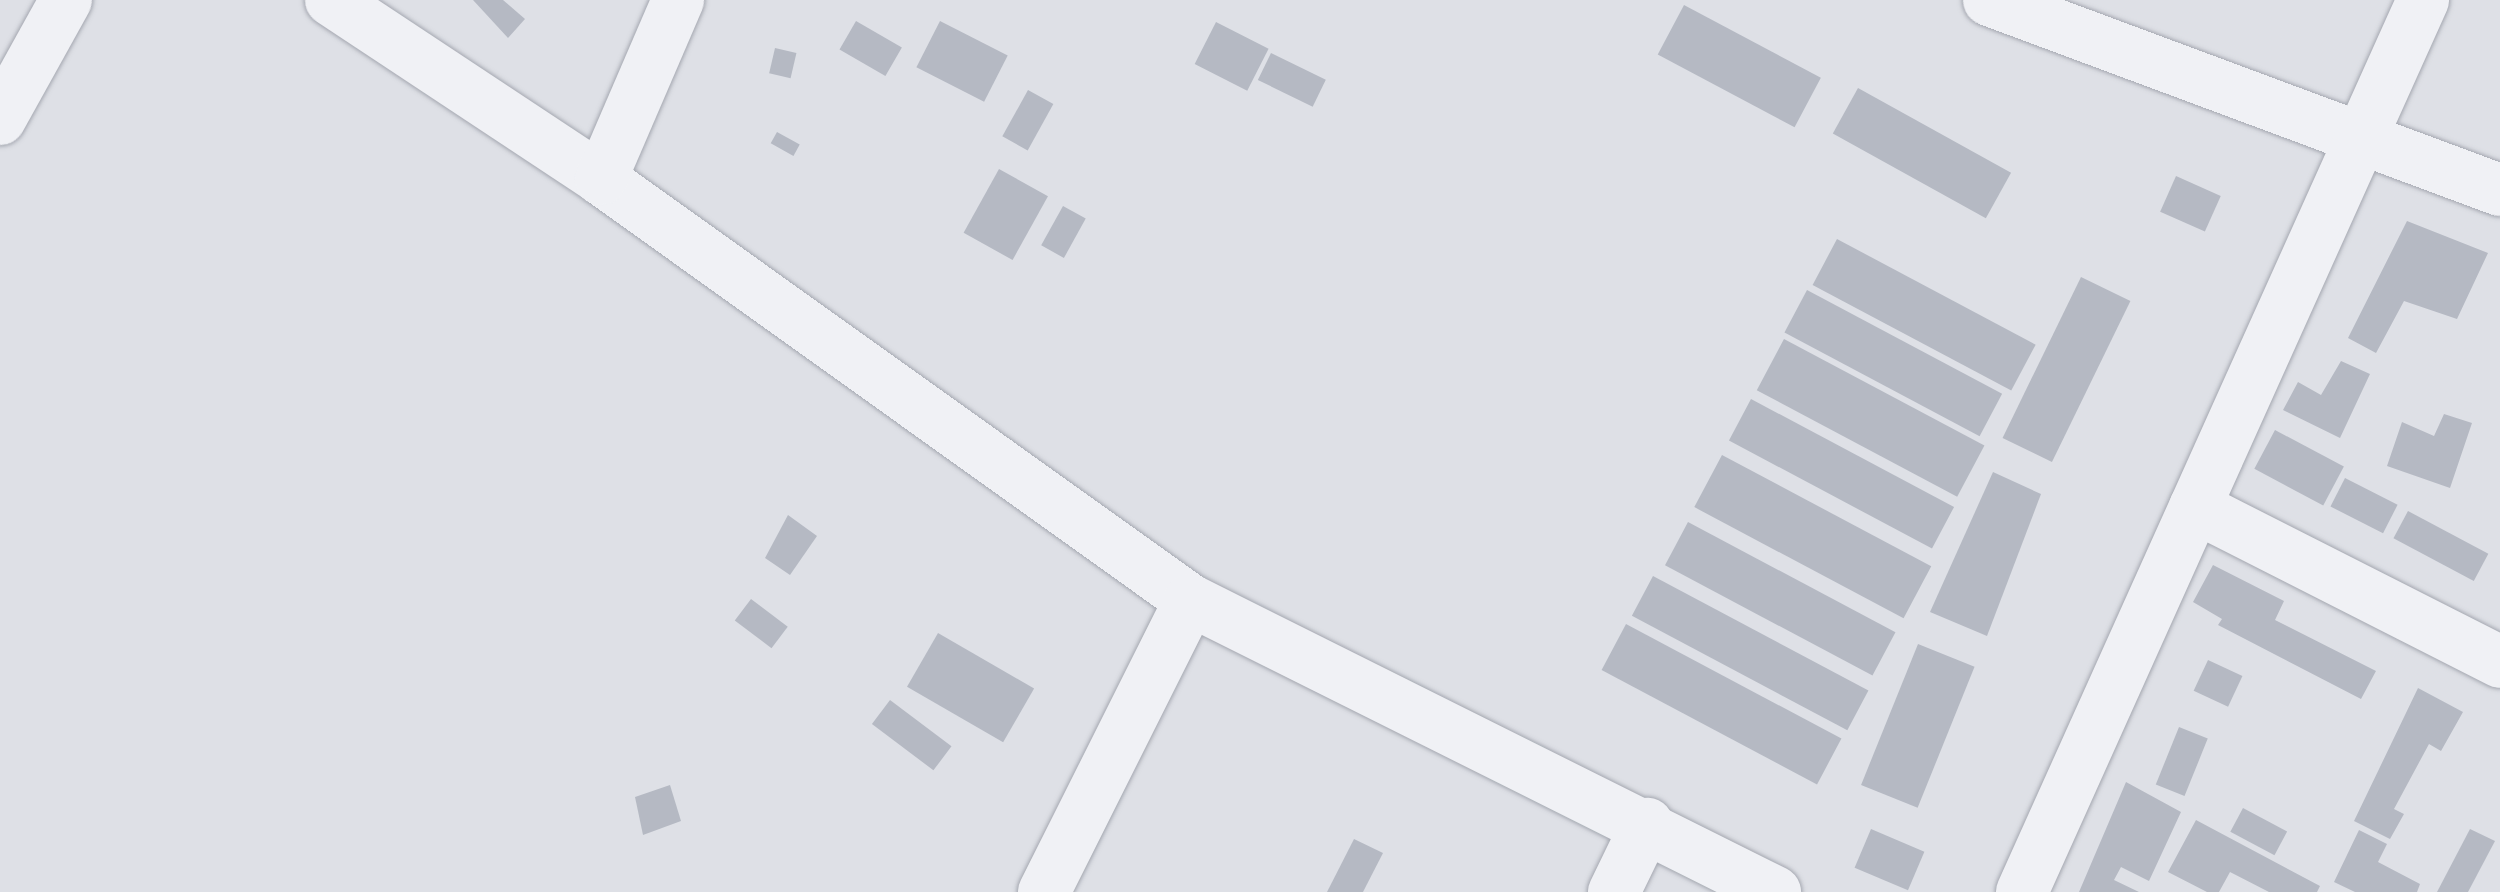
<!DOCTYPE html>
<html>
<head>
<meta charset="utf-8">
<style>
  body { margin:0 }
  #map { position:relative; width:2500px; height:892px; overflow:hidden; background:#dee0e6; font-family:Lato,sans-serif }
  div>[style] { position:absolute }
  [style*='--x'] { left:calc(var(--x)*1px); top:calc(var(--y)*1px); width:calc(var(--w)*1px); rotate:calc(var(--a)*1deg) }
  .building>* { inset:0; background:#b5b9c3; transform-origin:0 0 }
  .roads { filter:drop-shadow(0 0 2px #a4a7b0) drop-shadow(0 0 2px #a4a7b0) }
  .minor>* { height:52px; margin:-26px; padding:0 26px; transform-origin:26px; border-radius:26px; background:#f0f1f5 }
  span { translate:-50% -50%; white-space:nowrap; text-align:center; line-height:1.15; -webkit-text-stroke:10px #edeff4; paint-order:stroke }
</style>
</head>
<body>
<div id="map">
  <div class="building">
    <div style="clip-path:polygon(473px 0,503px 0,525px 19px,508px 38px)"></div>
    <div style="left:1684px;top:5px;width:155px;height:56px;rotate:28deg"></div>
    <div style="left:856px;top:21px;width:53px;height:33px;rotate:30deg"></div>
    <div style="left:940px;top:21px;width:76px;height:52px;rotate:27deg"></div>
    <div style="left:1216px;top:22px;width:59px;height:47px;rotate:27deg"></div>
    <div style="left:775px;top:48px;width:22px;height:26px;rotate:13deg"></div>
    <div style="left:1271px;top:53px;width:61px;height:30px;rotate:26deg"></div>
    <div style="left:1858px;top:88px;width:175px;height:52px;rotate:29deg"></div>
    <div style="left:1028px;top:90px;width:29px;height:53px;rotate:29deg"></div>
    <div style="left:777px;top:132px;width:26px;height:13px;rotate:29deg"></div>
    <div style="left:999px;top:169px;width:56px;height:73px;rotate:29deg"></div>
    <div style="left:2176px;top:176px;width:49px;height:39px;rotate:24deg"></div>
    <div style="left:1063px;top:206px;width:26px;height:45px;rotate:29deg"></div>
    <div style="clip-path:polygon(2407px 221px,2488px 253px,2457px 319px,2404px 301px,2376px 353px,2348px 338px)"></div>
    <div style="left:1837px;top:239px;width:225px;height:52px;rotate:28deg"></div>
    <div style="left:2081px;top:277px;width:55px;height:179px;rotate:26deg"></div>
    <div style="left:1807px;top:290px;width:221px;height:48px;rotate:28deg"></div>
    <div style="left:1784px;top:339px;width:227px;height:58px;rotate:28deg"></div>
    <div style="clip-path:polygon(2341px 361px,2370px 374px,2340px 438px,2283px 410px,2298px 382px,2321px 395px)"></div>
    <div style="left:1751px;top:399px;width:230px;height:47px;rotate:28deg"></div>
    <div style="clip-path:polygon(2444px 414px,2472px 423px,2450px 488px,2387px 466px,2402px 422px,2434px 436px)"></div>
    <div style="left:2275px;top:430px;width:78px;height:44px;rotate:28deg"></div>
    <div style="left:1722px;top:455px;width:237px;height:59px;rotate:28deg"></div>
    <div style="clip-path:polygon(1993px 472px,2041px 494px,1987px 636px,1930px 612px)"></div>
    <div style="left:2345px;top:478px;width:59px;height:32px;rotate:27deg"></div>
    <div style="left:2408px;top:511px;width:91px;height:31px;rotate:28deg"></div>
    <div style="clip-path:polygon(788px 515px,817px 536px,790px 575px,765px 558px)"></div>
    <div style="left:1688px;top:522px;width:235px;height:49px;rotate:28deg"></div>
    <div style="clip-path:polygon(2213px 565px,2284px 601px,2275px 620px,2376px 671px,2361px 699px,2218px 625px,2222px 619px,2193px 602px)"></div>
    <div style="left:1653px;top:576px;width:244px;height:45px;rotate:28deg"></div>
    <div style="left:751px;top:599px;width:46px;height:27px;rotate:37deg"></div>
    <div style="left:1626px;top:624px;width:244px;height:52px;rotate:28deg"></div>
    <div style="left:938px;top:633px;width:111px;height:62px;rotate:30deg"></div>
    <div style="left:1918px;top:644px;width:61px;height:152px;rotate:22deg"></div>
    <div style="left:2208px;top:660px;width:38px;height:34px;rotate:25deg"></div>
    <div style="clip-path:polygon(2418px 688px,2463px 712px,2441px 751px,2429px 744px,2394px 809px,2404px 814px,2390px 839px,2354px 821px)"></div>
    <div style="left:890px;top:700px;width:77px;height:30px;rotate:37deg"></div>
    <div style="left:2179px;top:727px;width:31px;height:62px;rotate:22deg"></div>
    <div style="clip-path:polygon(2126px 782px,2181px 812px,2149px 881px,2121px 867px,2114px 880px,2139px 892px,2079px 892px)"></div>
    <div style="clip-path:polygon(670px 785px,681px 821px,643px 835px,635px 797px)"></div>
    <div style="left:2243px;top:808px;width:50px;height:27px;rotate:28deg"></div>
    <div style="clip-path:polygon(2196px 820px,2320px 886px,2317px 892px,2269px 892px,2230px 872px,2219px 892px,2207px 892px,2168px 872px)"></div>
    <div style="left:1871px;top:829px;width:58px;height:42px;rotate:23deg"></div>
    <div style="clip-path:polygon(2470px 829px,2495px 841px,2468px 892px,2437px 892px)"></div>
    <div style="clip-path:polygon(2359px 830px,2387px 844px,2378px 862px,2420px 884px,2417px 892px,2355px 892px,2334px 882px)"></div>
    <div style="clip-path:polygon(1354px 839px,1383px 853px,1363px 892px,1327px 892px)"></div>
  </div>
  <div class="roads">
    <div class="minor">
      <div style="--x:331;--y:0;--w:324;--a:33.5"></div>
      <div style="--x:601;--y:179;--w:724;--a:35.56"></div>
      <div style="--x:1190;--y:600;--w:654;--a:26.53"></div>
      <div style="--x:1989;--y:0;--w:545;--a:20.4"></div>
      <div style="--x:0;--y:119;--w:136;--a:-61"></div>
      <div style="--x:601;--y:179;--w:195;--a:-66.7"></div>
      <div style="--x:2195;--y:507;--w:342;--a:26.9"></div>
      <div style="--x:1044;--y:892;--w:326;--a:-63.4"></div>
      <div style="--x:1614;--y:892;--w:76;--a:-64.1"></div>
      <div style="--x:2022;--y:892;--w:978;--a:-65.79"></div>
    </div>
  </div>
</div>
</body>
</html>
